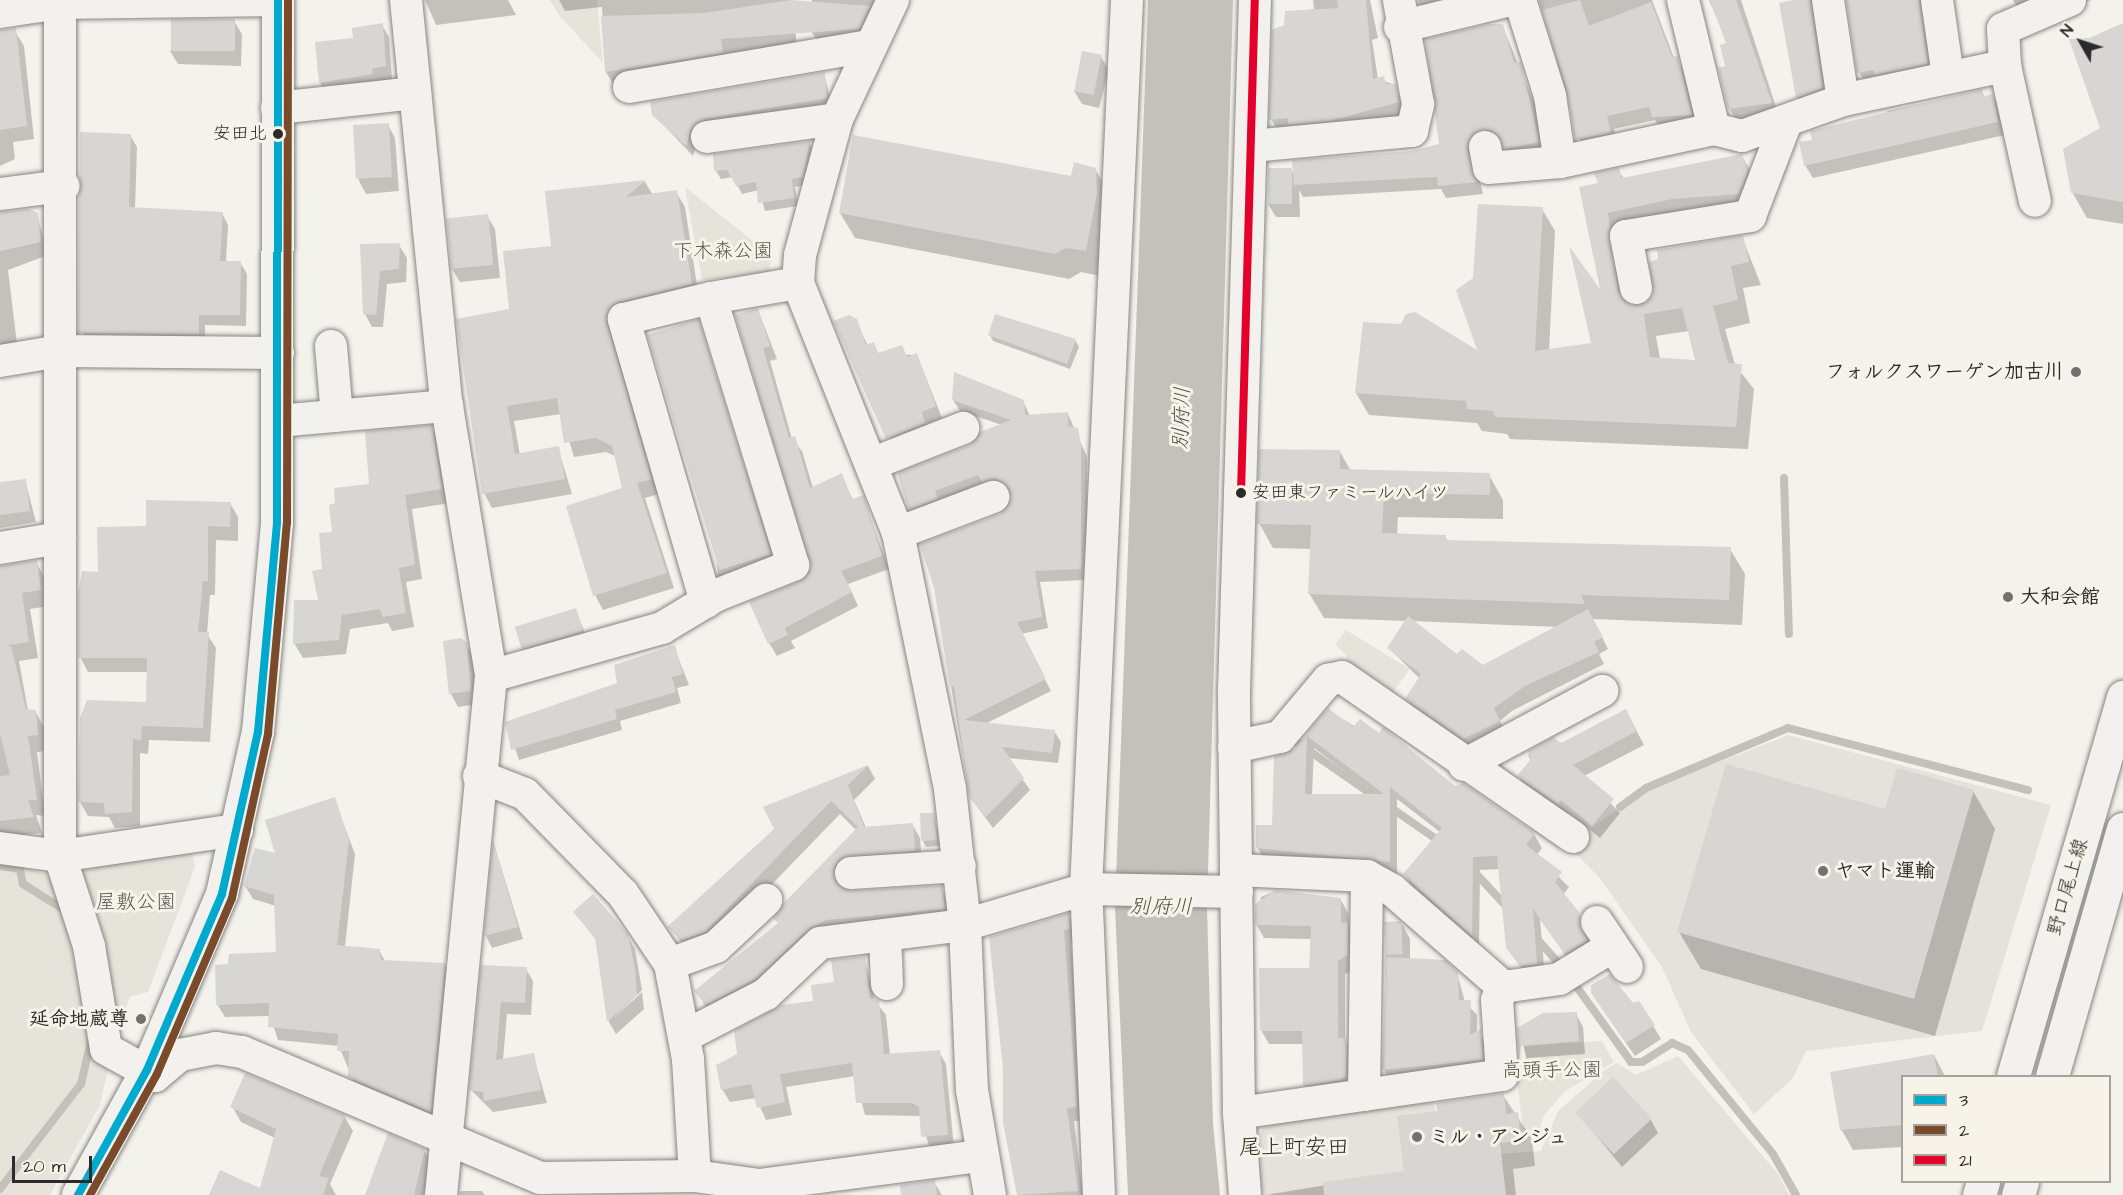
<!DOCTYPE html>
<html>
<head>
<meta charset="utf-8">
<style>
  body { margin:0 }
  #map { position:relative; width:2123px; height:1195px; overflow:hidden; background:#f4f2ec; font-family:"Architects Daughter","Klee One",sans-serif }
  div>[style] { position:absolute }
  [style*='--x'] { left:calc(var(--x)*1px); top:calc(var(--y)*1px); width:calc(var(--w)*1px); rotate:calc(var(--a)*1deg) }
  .built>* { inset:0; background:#e5e2db }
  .green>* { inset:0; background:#e6e3da }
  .water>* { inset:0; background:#c4c1ba }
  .shadow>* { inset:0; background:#0003 }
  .stream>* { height:8px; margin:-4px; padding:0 4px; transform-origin:4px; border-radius:4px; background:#c4c1ba }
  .building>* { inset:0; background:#d7d6d2; transform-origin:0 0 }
  .roads { filter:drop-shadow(0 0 2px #858582) drop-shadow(0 0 2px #858582) }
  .minor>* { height:32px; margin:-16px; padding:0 16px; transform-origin:16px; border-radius:16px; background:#f2f1ed }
  .major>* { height:33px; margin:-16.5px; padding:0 16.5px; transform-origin:16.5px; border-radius:16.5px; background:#f2f1ed }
  .bus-1>* { height:8px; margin:-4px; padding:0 4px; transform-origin:4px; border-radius:4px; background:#00a9ce }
  .bus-2>* { height:8px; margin:-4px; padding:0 4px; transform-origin:4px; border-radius:4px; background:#7a4b2a }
  .bus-3>* { height:8px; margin:-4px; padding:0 4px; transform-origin:4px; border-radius:4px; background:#e4002b }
  .dots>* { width:16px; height:16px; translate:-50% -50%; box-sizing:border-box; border:3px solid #f7f3e8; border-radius:50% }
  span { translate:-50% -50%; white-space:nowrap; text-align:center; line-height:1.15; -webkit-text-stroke:6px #f7f3e8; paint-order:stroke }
  .bus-label { font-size:18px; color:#2b2b2b }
  .right { translate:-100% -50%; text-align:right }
  .left { translate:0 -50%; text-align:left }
  .park-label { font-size:20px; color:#575653 }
  .poi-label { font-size:20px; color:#2b2b2b; font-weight:700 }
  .street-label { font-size:20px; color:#2b2b2b }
  .water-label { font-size:21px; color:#53524f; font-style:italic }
  .quarter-label { font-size:22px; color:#2b2b2b }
  .legend { position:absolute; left:1901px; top:1075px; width:210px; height:108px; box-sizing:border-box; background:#f7f3e8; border:2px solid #a5a39c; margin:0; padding:8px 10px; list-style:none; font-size:18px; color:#2b2b2b }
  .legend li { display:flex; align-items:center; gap:12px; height:30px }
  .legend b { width:30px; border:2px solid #a5a39c }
  .north { position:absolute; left:2051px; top:12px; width:60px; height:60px; -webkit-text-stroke:4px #f7f3e8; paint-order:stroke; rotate:309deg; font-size:16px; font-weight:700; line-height:24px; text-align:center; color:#2b2b2b }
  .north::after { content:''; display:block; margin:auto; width:21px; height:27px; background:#2b2b2b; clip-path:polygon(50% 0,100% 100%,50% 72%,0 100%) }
  .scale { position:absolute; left:12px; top:1156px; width:80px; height:27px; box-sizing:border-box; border:3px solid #2b2b2b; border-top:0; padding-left:8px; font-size:18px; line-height:21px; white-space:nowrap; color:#2b2b2b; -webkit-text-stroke:4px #f7f3e8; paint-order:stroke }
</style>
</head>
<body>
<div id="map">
  <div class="built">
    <div style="clip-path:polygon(1788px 735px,2051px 805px,1982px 1031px,1806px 1051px,1793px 1078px,1754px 1114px,1691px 1032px,1662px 967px,1599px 877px,1573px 851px,1586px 831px,1645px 791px)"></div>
    <div style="clip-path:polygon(1678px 1056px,1778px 1174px,1789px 1195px,1263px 1195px,1256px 1141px,1266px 1123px,1434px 1101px,1440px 1158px,1541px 1151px,1558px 1111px,1606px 1069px,1617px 1063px,1636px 1075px)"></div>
  </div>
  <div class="green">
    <div style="clip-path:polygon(550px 0,597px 0,603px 63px,559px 15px)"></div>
    <div style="clip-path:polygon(685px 187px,773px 257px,768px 273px,702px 280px)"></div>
    <div style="clip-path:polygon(1346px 630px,1410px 669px,1390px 696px,1345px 663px,1347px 655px,1335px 645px)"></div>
    <div style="clip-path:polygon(191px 850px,195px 867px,148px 992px,130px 997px,123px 1017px,110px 1013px,71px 863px)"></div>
    <div style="clip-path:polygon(0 861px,62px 879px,108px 1070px,100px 1105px,50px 1195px,0 1195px)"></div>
    <div style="clip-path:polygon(1602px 1041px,1614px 1062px,1564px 1092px,1543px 1117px,1537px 1137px,1524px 1138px,1516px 1071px,1526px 1070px,1524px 1046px)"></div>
  </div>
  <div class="water">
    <div style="clip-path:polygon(1148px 0,1233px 0,1207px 907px,1213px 1124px,1220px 1195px,1128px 1195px,1115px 907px)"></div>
  </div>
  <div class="shadow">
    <div style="clip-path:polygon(425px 0,508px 0,516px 15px,436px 25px)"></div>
    <div style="clip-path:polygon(559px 0,792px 0,798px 56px,619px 94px,606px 72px,602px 7px,565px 11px)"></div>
    <div style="clip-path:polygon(812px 0,883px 0,866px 40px,818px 42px,811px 31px)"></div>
    <div style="clip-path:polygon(1313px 0,1370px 0,1378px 38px,1372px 40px,1378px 79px,1395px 85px,1406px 115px,1338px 134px,1279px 132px,1271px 119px,1286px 13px,1314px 9px)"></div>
    <div style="clip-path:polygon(1418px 0,1493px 0,1427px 17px)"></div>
    <div style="clip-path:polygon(1539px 0,1652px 0,1674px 58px,1685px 71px,1699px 128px,1661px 130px,1655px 120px,1614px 129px,1618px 146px,1584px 153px)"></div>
    <div style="clip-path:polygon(1709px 0,1741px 0,1779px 116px,1737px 121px,1729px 108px,1728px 44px)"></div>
    <div style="clip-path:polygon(1794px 0,1823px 0,1829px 101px,1805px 110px,1797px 97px)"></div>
    <div style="clip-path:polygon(1847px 0,1921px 0,1934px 76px,1866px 85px,1859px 72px)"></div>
    <div style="clip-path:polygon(2013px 0,2091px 0,2027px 24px)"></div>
    <div style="clip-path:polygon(234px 21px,242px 34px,241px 66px,178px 64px,170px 51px)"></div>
    <div style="clip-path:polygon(382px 25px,389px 37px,392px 79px,379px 81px,379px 87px,328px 95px,320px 83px,355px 39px)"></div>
    <div style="clip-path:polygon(1502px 25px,1539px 114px,1545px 155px,1512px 161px,1504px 146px,1489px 142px,1474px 155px,1483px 194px,1446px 198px,1441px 189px,1303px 197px,1299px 190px,1300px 217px,1276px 217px,1268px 204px,1291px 170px,1295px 176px,1441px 145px)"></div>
    <div style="clip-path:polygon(2123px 25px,2123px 224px,2087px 218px,2072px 192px,2102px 129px,2089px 40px)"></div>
    <div style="clip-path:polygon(16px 33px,24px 46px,34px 139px,13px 142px,15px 159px,0 166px,0 35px)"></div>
    <div style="clip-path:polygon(1101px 57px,1109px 70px,1099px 108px,1082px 104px,1074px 91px)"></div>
    <div style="clip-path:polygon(824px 73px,833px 110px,697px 142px,693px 156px,654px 115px)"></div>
    <div style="clip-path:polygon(1981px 91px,1985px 97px,1992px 95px,2000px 108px,2005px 135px,1813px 178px,1805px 165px,1814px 141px,1888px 115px,1887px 111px)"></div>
    <div style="clip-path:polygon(388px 125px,395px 138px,399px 191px,366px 194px,359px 181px,355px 127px)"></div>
    <div style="clip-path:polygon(130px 135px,137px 147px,135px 209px,222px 213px,228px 225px,226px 262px,240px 262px,247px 274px,246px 326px,205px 325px,205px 345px,89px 344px,83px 333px)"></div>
    <div style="clip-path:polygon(809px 142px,814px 151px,807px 185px,795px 187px,798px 206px,765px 211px,759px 190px,742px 194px,733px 177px,721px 179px,716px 171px)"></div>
    <div style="clip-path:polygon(evenodd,1742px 156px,1755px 179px,1752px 216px,1621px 236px,1630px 307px,1648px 303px,1742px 237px,1761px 285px,1743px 288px,1750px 323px,1725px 329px,1735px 365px,1754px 389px,1748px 449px,1510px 439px,1507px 434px,1482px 431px,1477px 423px,1369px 415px,1356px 393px,1480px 353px,1475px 279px,1542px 209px,1555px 231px,1549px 351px,1593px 344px,1602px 295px,1600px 184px,1618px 169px,1624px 179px,1742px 156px,1689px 331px,1697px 362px,1660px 359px,1656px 336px,1689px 331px)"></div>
    <div style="clip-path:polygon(1095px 169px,1110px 194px,1100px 276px,1081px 272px,1069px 279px,855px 238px,840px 213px,1073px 178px)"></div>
    <div style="clip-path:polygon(645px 182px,653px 195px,676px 192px,685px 207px,699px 298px,628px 316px,659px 494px,645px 498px,674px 588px,603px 610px,595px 595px,623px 489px,617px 457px,606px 452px,574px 457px,561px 414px,514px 421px,520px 455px,558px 448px,572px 494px,492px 508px,484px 493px,510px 310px,552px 247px,547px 192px)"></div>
    <div style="clip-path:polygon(0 215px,37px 215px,48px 255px,8px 270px,17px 344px,0 346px)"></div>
    <div style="clip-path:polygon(487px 216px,495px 229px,500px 278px,460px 282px,452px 269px)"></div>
    <div style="clip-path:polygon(362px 245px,399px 245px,407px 258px,406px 282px,387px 284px,383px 327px,372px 327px,365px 314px)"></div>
    <div style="clip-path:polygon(758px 310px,777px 359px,770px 361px,792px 439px,802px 451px,813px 488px,841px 475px,853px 500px,863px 497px,889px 569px,848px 584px,858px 606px,791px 641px,795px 648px,777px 656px,769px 643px,812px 568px,737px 316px)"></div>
    <div style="clip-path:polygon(698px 321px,777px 568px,726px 588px,718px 575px)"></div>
    <div style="clip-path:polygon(856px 321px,868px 346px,873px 344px,879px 354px,917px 355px,942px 418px,927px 424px,931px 435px,894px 450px)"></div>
    <div style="clip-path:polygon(990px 335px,1075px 340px,1079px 347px,1070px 369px,993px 341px)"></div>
    <div style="clip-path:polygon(953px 400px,1023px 401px,1030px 416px,1068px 414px,1087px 457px,1087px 580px,1040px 582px,1048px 628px,1021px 634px,1051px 691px,985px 724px,1054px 731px,1061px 742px,1058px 763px,1008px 758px,1030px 790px,993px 828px,970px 797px,951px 686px,1013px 500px,1010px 494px,990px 493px,917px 520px,910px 509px,970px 446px,1002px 425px,960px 411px)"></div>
    <div style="clip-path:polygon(431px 427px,439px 441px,450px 503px,412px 509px,422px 579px,406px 582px,414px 627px,392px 631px,388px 623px,350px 629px,346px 654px,303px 658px,294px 643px,320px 602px,334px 534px,371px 485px)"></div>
    <div style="clip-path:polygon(evenodd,1340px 452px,1351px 471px,1489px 475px,1503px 500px,1503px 519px,1398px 517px,1397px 535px,1445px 537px,1448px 541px,1730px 549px,1745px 574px,1742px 625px,1593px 619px,1608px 649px,1599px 654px,1604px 664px,1512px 711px,1500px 721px,1506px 733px,1470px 750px,1413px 710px,1407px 699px,1420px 679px,1389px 648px,1406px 621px,1324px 618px,1309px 593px,1311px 549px,1273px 548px,1259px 523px,1340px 452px,1412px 621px,1559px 627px,1482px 666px,1458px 656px,1412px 621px)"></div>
    <div style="clip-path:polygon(25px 480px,36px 522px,0 528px,0 484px)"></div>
    <div style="clip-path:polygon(230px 503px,238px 517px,238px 541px,216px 540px,215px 595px,210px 595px,207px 634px,216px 648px,210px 742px,149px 740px,148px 754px,140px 753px,140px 826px,115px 828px,109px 817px,88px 816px,80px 802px,147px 704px,148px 672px,88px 672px,80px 657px,99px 573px,147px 528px)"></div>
    <div style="clip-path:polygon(36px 562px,45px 578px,49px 606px,30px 609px,38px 658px,19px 661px,28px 711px,35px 711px,44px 727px,46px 751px,37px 752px,45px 816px,36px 815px,42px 833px,0 837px,0 567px)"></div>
    <div style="clip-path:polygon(575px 609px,590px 645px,531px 661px,523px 648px)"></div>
    <div style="clip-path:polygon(466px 644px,474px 658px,478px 704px,458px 707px,451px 694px)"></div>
    <div style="clip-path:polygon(674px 647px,689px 685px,677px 688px,681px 703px,620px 721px,622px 730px,519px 760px,506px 723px,618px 684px)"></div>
    <div style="clip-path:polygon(evenodd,1328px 710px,1454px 788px,1463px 785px,1534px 834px,1542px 848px,1537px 855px,1569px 887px,1563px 895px,1587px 928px,1595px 955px,1574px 967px,1540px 919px,1545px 978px,1530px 980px,1507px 947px,1500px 869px,1480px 870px,1479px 948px,1413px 888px,1405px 875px,1440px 832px,1397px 799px,1397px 875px,1265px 861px,1257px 847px,1273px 827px,1295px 750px,1328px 710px,1314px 748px,1378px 796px,1312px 796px,1314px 748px)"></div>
    <div style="clip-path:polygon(1633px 724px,1644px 745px,1584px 776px,1620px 813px,1600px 838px,1569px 813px,1566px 817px,1526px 790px,1519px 776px,1531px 761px,1528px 755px,1553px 739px,1561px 745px)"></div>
    <div style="clip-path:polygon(868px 766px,875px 779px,854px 800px,866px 828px,912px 824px,920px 838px,922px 864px,842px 880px,842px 887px,852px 892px,942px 887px,952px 923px,834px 934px,714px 1018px,696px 992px,779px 924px,857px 831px,840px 814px,713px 945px,691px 953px,669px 927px,776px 830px,765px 807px)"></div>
    <div style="clip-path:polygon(1973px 791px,1995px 829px,1935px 1036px,1701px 969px,1679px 932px,1886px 811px)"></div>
    <div style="clip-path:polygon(334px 799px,355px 854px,345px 947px,379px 950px,385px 961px,444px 964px,452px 978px,438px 1124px,357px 1090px,339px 1046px,278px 1040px,270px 1016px,225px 1017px,217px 1004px,230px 965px,277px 954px,276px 906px,253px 899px,245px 886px)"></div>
    <div style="clip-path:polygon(934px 814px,940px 846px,926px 847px,923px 841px)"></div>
    <div style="clip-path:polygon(494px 844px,523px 939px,492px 948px,486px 936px)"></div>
    <div style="clip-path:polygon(1275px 891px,1341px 900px,1348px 913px,1355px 969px,1345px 974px,1345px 1040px,1354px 1053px,1353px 1088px,1312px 1098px,1304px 1085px,1303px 1044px,1269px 1044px,1261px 1030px,1310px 969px,1312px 939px,1264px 938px,1256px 924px,1261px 897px)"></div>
    <div style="clip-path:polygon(575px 913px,627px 935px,635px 949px,642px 990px,611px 1021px,642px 992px,644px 1009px,616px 1034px,609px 1022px,598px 942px)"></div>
    <div style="clip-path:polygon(1068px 915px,1076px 927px,1076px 942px,1071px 943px,1084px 1120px,1074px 1121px,1083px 1195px,1019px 1195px,1004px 1123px)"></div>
    <div style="clip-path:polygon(1386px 923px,1403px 925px,1410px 939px,1410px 960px,1457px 973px,1465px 1002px,1477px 1015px,1477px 1033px,1488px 1044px,1489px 1072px,1391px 1083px,1384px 1070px)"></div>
    <div style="clip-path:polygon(864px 957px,875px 1001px,886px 1015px,890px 1055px,939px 1052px,946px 1064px,954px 1148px,930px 1149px,920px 1116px,865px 1115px,855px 1076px,786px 1087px,792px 1115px,766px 1120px,756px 1098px,730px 1102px,722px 1089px,739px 1055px,814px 1002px)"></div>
    <div style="clip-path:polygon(483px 967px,526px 969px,533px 981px,531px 1015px,507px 1014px,503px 1060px,533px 1055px,547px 1103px,493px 1112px,471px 1090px)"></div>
    <div style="clip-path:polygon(1639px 1002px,1661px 1039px,1635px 1056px,1601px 1007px)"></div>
    <div style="clip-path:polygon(1576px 1014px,1583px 1027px,1585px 1054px,1527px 1058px,1528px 1064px,1519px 1028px)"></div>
    <div style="clip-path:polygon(1934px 1055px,1945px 1076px,1902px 1076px,1902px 1147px,1853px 1150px,1841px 1129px,1832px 1073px)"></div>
    <div style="clip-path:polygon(1503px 1095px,1532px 1139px,1535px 1166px,1513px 1169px,1516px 1195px,1266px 1195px,1406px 1172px,1439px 1112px)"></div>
    <div style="clip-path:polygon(232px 1106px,344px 1116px,353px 1131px,330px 1184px,336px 1195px,211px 1195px,261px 1190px,275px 1138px,241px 1122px)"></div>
    <div style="clip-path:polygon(1577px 1112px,1651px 1120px,1658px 1133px,1622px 1167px)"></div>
    <div style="clip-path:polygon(424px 1150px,432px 1163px,424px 1195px,367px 1195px)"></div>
    <div style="clip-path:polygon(934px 1182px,942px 1195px,903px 1195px)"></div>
    <div style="clip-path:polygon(461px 1191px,482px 1191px,485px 1195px,459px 1195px)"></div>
  </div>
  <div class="stream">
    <div style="--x:1784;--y:478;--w:156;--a:88.2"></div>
    <div style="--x:1295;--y:741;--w:180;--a:34.8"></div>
    <div style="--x:1620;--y:807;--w:32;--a:-36"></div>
    <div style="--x:1646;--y:788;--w:154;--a:-22.9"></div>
    <div style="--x:1788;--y:728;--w:248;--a:14.5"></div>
    <div style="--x:1467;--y:864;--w:59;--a:47.1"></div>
    <div style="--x:0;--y:866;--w:20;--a:9"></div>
    <div style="--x:20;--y:869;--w:15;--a:79"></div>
    <div style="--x:23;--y:884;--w:51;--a:32.1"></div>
    <div style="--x:1528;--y:929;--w:54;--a:48"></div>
    <div style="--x:1571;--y:979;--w:102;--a:54.1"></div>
    <div style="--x:1631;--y:1062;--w:11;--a:0"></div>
    <div style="--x:1642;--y:1062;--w:36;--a:-32"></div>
    <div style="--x:1672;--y:1043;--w:17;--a:24"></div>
    <div style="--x:1688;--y:1050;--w:134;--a:50.7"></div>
    <div style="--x:1773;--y:1154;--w:47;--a:60.7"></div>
    <div style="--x:0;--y:1189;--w:133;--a:-52.4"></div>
    <div style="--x:81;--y:1084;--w:44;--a:-76.9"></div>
  </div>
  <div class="building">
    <div style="clip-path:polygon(791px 0,870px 6px,859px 29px,721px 39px,723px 53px,605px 72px,601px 16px,704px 13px)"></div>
    <div style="clip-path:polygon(1337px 0,1366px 0,1373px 79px,1384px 76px,1386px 84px,1396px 84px,1399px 102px,1330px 121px,1288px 125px,1288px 118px,1269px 120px,1272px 30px,1284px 25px,1285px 11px,1338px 8px)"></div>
    <div style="clip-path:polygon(1580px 0,1589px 26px,1651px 2px,1672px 57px,1678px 56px,1692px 115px,1652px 117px,1649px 107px,1607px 116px,1611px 133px,1575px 140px,1567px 91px,1542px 10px)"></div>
    <div style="clip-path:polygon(1710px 0,1736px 0,1772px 103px,1728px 109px,1718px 68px,1725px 66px,1720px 45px,1726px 43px)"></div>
    <div style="clip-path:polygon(1793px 0,1810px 0,1823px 88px,1796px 98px,1779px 3px)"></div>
    <div style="clip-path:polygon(1846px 0,1919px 0,1928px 64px,1875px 75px,1873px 70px,1857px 73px)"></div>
    <div style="left:171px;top:19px;width:64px;height:32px"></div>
    <div style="clip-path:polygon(383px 23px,386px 66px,372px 69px,373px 74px,319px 83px,315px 42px,353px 38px,352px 28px)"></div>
    <div style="clip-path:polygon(2123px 23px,2123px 202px,2071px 193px,2063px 149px,2100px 128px,2069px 39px,2089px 38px)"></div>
    <div style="clip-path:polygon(1489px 24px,1503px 24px,1514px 63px,1521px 62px,1539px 142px,1504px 149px,1491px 130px,1474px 133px,1467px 150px,1477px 182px,1438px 186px,1437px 177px,1294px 185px,1292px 160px,1412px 151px,1439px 144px,1425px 39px)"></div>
    <div style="clip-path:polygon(16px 28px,27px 126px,0 130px,0 30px)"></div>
    <div style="left:1082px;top:51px;width:20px;height:41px;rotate:11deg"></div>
    <div style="clip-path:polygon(825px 72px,827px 98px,704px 119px,691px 130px,686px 146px,652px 115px,650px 102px)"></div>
    <div style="clip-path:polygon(1982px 89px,1984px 96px,1993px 94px,1998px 122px,1804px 166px,1799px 142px,1812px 140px,1810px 131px)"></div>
    <div style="left:389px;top:123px;width:54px;height:36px;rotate:87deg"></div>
    <div style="clip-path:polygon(80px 132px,131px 134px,129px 207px,223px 212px,220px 261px,241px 261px,240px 315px,199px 315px,199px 334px,78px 333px)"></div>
    <div style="clip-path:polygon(853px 135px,1071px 176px,1074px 162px,1096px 168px,1097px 194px,1086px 251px,1066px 248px,1055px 254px,839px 213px)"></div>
    <div style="clip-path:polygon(810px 141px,803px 177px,792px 179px,794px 198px,758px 203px,756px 182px,736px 186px,727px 170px,714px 171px,713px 154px)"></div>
    <div style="clip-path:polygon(evenodd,1742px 154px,1748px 171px,1739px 194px,1672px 199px,1608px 213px,1618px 291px,1631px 305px,1647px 302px,1653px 294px,1649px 262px,1658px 259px,1657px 250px,1743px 235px,1749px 262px,1731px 266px,1738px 300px,1713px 306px,1728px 363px,1742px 364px,1736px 427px,1495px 417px,1493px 411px,1467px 409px,1466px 401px,1355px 393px,1363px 322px,1401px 324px,1406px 314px,1415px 312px,1477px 350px,1456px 290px,1473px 278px,1478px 204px,1543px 207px,1535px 351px,1591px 343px,1569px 246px,1600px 289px,1579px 187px,1598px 183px,1594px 173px,1619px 168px,1622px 178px,1742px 154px,1682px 308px,1695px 360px,1650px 357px,1644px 314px,1682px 308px)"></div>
    <div style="left:1268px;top:168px;width:24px;height:36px"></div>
    <div style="clip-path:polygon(646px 180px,626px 197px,677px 190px,692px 284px,619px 302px,611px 307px,607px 323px,652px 479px,637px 483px,667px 573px,593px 596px,566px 506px,622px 488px,612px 446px,596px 438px,564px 443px,557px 398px,507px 406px,515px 454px,559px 446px,565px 479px,482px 494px,456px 319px,509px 309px,503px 251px,551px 246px,545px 191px)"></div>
    <div style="clip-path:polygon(28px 209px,38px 213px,41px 242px,0 251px,0 212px)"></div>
    <div style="left:488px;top:214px;width:51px;height:42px;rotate:84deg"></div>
    <div style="clip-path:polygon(400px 243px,399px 269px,380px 271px,376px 315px,363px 314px,360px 244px)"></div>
    <div style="clip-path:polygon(758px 308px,770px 346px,763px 348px,789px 438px,795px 436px,810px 488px,842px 473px,852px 499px,864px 495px,882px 556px,841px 571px,852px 592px,785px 628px,788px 635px,768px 644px,749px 602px,800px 581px,811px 568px,735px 315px)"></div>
    <div style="clip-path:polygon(995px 314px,1076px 339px,1067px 364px,988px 335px)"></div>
    <div style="clip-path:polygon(849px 315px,857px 319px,866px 345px,874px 342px,878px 353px,902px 345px,907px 357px,917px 353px,936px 406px,922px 412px,925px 423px,886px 439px,833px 321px)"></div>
    <div style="left:699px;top:319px;width:246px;height:54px;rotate:73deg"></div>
    <div style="clip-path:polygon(954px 372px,1024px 400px,1025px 415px,1068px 412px,1068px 426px,1078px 428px,1081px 445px,1081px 569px,1035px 571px,1042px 617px,1017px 622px,1046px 679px,964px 720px,1055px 730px,1052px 753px,1002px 747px,1024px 778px,986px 817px,969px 797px,954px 686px,950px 687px,934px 588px,920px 544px,1000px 514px,1011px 500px,1010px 491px,996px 479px,982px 482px,978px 475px,935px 491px,938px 499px,909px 510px,897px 473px,970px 445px,980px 432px,1011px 420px,952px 400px)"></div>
    <div style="clip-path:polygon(432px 425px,442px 489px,405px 495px,415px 565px,399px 568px,406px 613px,383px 617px,380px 609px,342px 615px,339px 640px,293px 644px,294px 600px,318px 600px,312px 571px,322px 569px,319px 533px,332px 532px,329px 505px,335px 503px,334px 488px,369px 484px,365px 431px)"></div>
    <div style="clip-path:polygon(1259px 449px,1340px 450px,1340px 469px,1490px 473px,1490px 495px,1384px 493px,1382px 533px,1446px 535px,1445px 540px,1731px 547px,1729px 600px,1581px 595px,1585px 604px,1308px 594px,1311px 525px,1257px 524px)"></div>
    <div style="clip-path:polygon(26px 479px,30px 511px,0 515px,0 482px)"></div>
    <div style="clip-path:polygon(146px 500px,231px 502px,230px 527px,208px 526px,208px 581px,203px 581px,198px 632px,209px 632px,203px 728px,142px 726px,141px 740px,133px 739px,132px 812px,105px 814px,104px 803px,78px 802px,80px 718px,87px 700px,146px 702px,147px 658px,78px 658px,78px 594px,82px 571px,98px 572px,97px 527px,146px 526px)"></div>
    <div style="clip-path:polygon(37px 560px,41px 590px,22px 593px,29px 642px,3px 646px,11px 646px,26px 709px,36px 710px,38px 735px,28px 736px,37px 800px,28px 800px,34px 817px,0 821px,0 776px,10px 775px,0 733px,0 566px)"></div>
    <div style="left:576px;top:608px;width:24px;height:64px;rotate:73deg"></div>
    <div style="clip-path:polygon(1588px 609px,1603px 637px,1594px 642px,1599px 652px,1525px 686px,1494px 708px,1500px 721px,1463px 739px,1405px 699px,1421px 674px,1387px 648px,1408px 616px,1457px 654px,1462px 649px,1483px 665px)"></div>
    <div style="clip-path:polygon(461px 638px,467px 643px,471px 691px,449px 694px,443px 641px)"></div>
    <div style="clip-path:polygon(675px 645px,683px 674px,672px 677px,676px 692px,615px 710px,617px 719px,511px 750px,505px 722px,617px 683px,614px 665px)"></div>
    <div style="clip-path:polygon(evenodd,1328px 708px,1353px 727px,1360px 719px,1379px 733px,1383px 727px,1455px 786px,1463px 783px,1535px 833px,1526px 845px,1562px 872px,1555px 882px,1579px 912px,1588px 940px,1565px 954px,1533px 909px,1537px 964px,1520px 966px,1506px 948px,1497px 856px,1473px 857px,1472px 936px,1403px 874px,1442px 828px,1390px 787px,1390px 862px,1256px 848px,1256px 825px,1272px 825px,1274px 757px,1294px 749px,1328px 708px,1307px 736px,1384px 794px,1305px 794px,1307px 736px)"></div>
    <div style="clip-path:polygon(1626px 709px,1637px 731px,1573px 765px,1614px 799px,1592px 826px,1561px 800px,1558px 804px,1517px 776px,1531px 759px,1528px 751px,1553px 737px,1561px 743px)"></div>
    <div style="clip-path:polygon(1726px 764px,1885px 809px,1897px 768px,1974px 790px,1914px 999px,1677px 932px)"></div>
    <div style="clip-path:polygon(868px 765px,848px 785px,864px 827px,913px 823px,915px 851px,842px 858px,835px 866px,836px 882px,852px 891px,942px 885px,945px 909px,826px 920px,808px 930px,755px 979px,706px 1005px,694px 991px,778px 923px,773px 918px,783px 904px,858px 827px,831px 801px,705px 932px,682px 940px,667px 927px,774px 829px,763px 807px)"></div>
    <div style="clip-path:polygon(335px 797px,349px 840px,337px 945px,380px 949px,381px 960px,445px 963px,431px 1112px,348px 1077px,349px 1051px,337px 1051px,338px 1034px,268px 1027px,269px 1003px,216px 1005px,215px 965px,228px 964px,229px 954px,276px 952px,274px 895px,244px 886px,255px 848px,275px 853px,265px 820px)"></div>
    <div style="clip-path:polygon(920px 813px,934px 813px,937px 840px,921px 841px)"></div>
    <div style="clip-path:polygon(493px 840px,518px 927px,484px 936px)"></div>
    <div style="clip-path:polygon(1275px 890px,1341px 898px,1341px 923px,1348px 922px,1348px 955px,1338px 961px,1338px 1038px,1347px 1038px,1346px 1075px,1340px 1080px,1303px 1086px,1302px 1031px,1260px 1031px,1259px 968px,1309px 968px,1311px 926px,1255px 925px,1255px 904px)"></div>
    <div style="clip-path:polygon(593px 894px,628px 934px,635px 969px,637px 995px,607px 1022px,595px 937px,573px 912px)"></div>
    <div style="clip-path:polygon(1069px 913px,1070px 929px,1064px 930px,1077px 1107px,1067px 1108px,1078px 1191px,1017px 1195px,1003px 1123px,1003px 1069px,989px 937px)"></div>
    <div style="left:1401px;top:921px;width:33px;height:17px;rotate:87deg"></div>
    <div style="clip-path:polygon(865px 956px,870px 998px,879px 1000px,884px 1054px,940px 1050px,948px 1135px,921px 1137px,919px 1107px,912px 1103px,856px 1103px,852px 1063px,780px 1074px,785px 1102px,757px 1108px,751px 1084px,721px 1090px,716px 1065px,737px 1054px,734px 1031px,781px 1005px,813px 1001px,811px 985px,834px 982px,831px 960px)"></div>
    <div style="clip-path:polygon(1386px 957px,1445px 960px,1458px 972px,1459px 1000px,1471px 1000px,1470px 1035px,1481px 1029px,1483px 1060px,1382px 1070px)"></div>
    <div style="clip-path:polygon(481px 965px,527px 967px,525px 1003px,501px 1002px,496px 1060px,534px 1053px,541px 1090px,484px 1101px,483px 1092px,469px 1090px)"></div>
    <div style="clip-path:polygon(1610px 974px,1633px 1003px,1639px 1001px,1655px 1025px,1626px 1043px,1591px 993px,1591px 985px)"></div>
    <div style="clip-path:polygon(1577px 1012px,1579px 1041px,1521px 1046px,1519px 1058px,1517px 1028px,1543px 1013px)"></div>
    <div style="clip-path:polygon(1934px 1054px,1938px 1077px,1902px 1077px,1902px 1125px,1840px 1130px,1830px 1072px)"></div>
    <div style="clip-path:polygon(245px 1073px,345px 1115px,319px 1176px,329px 1178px,323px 1195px,209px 1195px,220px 1170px,260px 1188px,276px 1129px,230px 1107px)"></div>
    <div style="left:1613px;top:1077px;width:57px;height:52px;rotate:47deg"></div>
    <div style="clip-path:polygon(1504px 1093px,1506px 1114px,1518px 1112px,1521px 1141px,1500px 1143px,1506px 1195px,1324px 1195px,1323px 1182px,1404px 1171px,1397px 1116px,1437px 1111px,1436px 1103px)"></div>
    <div style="clip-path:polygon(388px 1133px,425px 1149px,414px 1195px,365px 1195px)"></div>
    <div style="clip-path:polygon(935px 1180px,937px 1195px,901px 1195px,900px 1185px)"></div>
  </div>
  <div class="roads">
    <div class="minor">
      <div style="--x:60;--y:0;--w:856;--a:90"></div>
      <div style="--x:60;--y:856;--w:95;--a:72.1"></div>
      <div style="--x:89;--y:946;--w:104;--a:80.6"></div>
      <div style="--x:106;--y:1049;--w:56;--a:28.9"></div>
      <div style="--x:155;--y:1076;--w:33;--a:-40"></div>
      <div style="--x:180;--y:1055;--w:37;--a:-11"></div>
      <div style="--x:216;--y:1048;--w:26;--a:9"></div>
      <div style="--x:242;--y:1052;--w:324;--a:22.9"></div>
      <div style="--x:541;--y:1178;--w:154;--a:-0.7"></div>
      <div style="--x:695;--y:1176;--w:65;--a:8"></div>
      <div style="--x:759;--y:1185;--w:223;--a:-7.5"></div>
      <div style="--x:406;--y:0;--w:396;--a:84.3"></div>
      <div style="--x:445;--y:394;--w:286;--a:80.7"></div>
      <div style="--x:491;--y:676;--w:521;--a:95.5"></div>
      <div style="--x:893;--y:0;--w:132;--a:115.2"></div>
      <div style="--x:837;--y:119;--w:141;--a:105.2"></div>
      <div style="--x:800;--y:255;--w:28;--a:94"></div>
      <div style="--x:798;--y:283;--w:269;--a:68.2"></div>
      <div style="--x:898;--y:533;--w:261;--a:78.5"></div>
      <div style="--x:950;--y:789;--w:137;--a:83.7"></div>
      <div style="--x:965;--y:925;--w:165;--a:87.6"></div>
      <div style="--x:972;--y:1090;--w:107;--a:80.3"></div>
      <div style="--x:1520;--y:0;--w:101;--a:72.6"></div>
      <div style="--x:1550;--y:96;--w:67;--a:81.4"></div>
      <div style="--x:1560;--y:162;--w:157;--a:-12.1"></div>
      <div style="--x:1714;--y:129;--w:29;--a:14"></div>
      <div style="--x:1742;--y:136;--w:107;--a:-19.6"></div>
      <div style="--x:1843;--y:100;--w:166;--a:-11.9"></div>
      <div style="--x:2005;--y:66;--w:37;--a:-93"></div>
      <div style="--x:2003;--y:29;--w:73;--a:-23.4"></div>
      <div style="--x:1683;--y:0;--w:133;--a:76.5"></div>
      <div style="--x:1828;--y:0;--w:101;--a:81.5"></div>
      <div style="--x:1937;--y:0;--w:77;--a:81.8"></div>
      <div style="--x:0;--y:12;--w:61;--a:-8.5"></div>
      <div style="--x:60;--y:3;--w:218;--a:-0.8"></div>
      <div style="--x:1400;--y:27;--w:114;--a:-13.7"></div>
      <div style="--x:2005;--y:66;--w:138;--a:77.5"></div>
      <div style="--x:629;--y:87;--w:242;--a:-9.7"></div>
      <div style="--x:277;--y:108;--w:139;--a:-6.2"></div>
      <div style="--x:707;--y:137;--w:131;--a:-7.9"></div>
      <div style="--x:1252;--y:146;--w:161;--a:-5.4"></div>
      <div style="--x:1412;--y:131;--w:28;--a:-77"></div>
      <div style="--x:1418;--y:104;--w:106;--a:-100.4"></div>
      <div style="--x:1485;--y:147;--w:21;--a:79"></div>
      <div style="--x:1489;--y:168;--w:71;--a:-4.8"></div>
      <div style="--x:0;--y:194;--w:64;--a:-7.2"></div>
      <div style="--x:1636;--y:288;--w:53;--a:-100.9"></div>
      <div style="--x:1626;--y:236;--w:126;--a:-9.2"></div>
      <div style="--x:1750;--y:216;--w:101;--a:-69"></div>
      <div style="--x:331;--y:346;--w:70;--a:85.1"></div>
      <div style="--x:0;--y:361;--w:61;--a:-9.5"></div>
      <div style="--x:60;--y:351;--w:218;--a:0.5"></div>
      <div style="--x:278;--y:421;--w:170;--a:-5.1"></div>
      <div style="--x:874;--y:463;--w:96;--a:-21.5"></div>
      <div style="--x:898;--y:533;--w:102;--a:-20.8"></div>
      <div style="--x:0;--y:548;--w:61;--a:-9.5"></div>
      <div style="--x:706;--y:602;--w:295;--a:-106.2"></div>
      <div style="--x:624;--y:319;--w:89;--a:-13.6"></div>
      <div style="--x:491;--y:676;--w:178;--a:-15.7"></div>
      <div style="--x:662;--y:628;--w:64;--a:-31"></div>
      <div style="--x:717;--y:595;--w:82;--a:-21.5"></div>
      <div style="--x:793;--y:565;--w:279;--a:-107.1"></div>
      <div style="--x:711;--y:298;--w:88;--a:-9.8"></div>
      <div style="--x:1234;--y:747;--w:47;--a:-12.3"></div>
      <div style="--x:1280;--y:737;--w:75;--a:-49.9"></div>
      <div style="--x:1328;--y:680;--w:14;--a:-12"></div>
      <div style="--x:1342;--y:677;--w:281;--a:34.7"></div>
      <div style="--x:1464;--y:765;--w:157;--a:-28.2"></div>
      <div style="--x:479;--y:776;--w:49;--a:21.4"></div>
      <div style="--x:525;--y:794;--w:140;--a:45.6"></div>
      <div style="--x:623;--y:894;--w:84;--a:56.1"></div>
      <div style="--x:670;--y:964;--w:97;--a:79.3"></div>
      <div style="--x:688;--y:1059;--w:117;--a:86.6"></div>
      <div style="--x:0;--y:848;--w:61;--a:7.6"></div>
      <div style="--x:60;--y:856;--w:179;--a:-8.4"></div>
      <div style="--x:1236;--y:870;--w:131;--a:2.6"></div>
      <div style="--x:1367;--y:876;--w:29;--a:29"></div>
      <div style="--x:1392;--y:890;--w:147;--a:41.1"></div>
      <div style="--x:851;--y:873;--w:109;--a:-3.7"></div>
      <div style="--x:1597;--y:922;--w:54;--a:56.3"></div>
      <div style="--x:885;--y:935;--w:49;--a:87.7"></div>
      <div style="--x:670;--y:964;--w:49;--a:-20.3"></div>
      <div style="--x:716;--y:947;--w:69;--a:-43.2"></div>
      <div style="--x:685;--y:1036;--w:91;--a:-27.4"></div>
      <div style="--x:766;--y:994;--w:74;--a:-43.4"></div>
      <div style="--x:820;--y:943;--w:146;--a:-7.1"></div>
      <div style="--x:965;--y:925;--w:126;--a:-16.6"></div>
      <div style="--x:1086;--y:889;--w:151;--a:1.1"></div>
      <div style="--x:1364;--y:1095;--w:219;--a:-89.2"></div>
      <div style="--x:1239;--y:1113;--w:266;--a:-8.2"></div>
      <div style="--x:1502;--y:1075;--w:75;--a:-93.8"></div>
      <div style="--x:1497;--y:1000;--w:14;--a:-65"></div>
      <div style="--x:1503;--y:987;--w:57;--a:-8.1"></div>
      <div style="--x:1559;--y:979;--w:63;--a:-31.4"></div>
      <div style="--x:78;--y:1195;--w:143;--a:-61.1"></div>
      <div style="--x:147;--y:1070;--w:191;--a:-66.9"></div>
      <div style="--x:222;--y:894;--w:166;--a:-77.5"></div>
      <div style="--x:258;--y:732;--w:210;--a:-84.8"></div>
      <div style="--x:277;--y:523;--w:523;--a:-89.89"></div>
      <div style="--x:1099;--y:1195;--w:306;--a:-92.4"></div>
      <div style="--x:1086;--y:889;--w:890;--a:-87.36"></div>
      <div style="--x:1245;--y:1195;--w:82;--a:-94.2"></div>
      <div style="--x:1239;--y:1113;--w:423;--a:-90.7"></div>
      <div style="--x:1234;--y:690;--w:690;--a:-88.26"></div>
    </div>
    <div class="major">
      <div style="--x:2013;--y:1076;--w:395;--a:-73.8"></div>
      <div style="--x:2052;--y:1076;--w:257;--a:-74"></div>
      <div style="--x:1979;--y:1195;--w:14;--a:-73"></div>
      <div style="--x:2018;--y:1195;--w:14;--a:-73"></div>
    </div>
  </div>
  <div class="bus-1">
    <div style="--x:78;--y:1195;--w:143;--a:-61.1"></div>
    <div style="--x:147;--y:1070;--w:191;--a:-66.9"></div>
    <div style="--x:222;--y:894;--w:166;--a:-77.5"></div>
    <div style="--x:258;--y:732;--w:210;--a:-84.8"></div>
    <div style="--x:277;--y:523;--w:523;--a:-89.89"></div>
  </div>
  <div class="bus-2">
    <div style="--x:90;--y:1195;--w:138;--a:-61"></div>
    <div style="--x:157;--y:1074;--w:191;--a:-66.9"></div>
    <div style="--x:232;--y:898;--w:168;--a:-77.6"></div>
    <div style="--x:268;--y:734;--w:212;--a:-84.9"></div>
    <div style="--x:287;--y:523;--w:523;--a:-89.89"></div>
  </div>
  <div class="bus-3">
    <div style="--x:1241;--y:493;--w:493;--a:-88.4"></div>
  </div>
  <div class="dots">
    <div style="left:278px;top:134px;background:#2b2b2b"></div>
    <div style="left:2076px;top:372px;background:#71716f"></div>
    <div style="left:1241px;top:493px;background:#2b2b2b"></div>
    <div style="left:2008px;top:597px;background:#71716f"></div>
    <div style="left:1823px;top:871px;background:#71716f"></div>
    <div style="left:141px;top:1019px;background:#71716f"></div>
    <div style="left:1417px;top:1137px;background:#71716f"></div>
  </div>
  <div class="bus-label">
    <span class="right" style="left:267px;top:134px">安田北</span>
    <span class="left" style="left:1252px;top:493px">安田東ファミールハイツ</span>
  </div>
  <div class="park-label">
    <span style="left:723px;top:251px">下木森公園</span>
    <span style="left:136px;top:902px">屋敷公園</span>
    <span style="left:1552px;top:1070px">高頭手公園</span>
  </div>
  <div class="poi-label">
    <span class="right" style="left:2064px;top:372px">フォルクスワーゲン加古川</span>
    <span class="left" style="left:2020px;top:597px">大和会館</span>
    <span class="left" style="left:1835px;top:871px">ヤマト運輸</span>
    <span class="right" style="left:129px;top:1019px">延命地蔵尊</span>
    <span class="left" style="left:1429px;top:1137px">ミル・アンジュ</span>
  </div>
  <div class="street-label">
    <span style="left:2068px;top:887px;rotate:-74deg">野口尾上線</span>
  </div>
  <div class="water-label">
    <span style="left:1182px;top:418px;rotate:-88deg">別府川</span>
    <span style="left:1161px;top:907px">別府川</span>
  </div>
  <div class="quarter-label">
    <span style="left:1294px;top:1148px">尾上町安田</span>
  </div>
  <ul class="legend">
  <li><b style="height:8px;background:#00a9ce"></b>3</li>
  <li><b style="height:8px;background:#7a4b2a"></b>2</li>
  <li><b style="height:8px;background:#e4002b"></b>21</li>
  </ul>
  <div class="north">N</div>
  <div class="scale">20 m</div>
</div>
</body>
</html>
